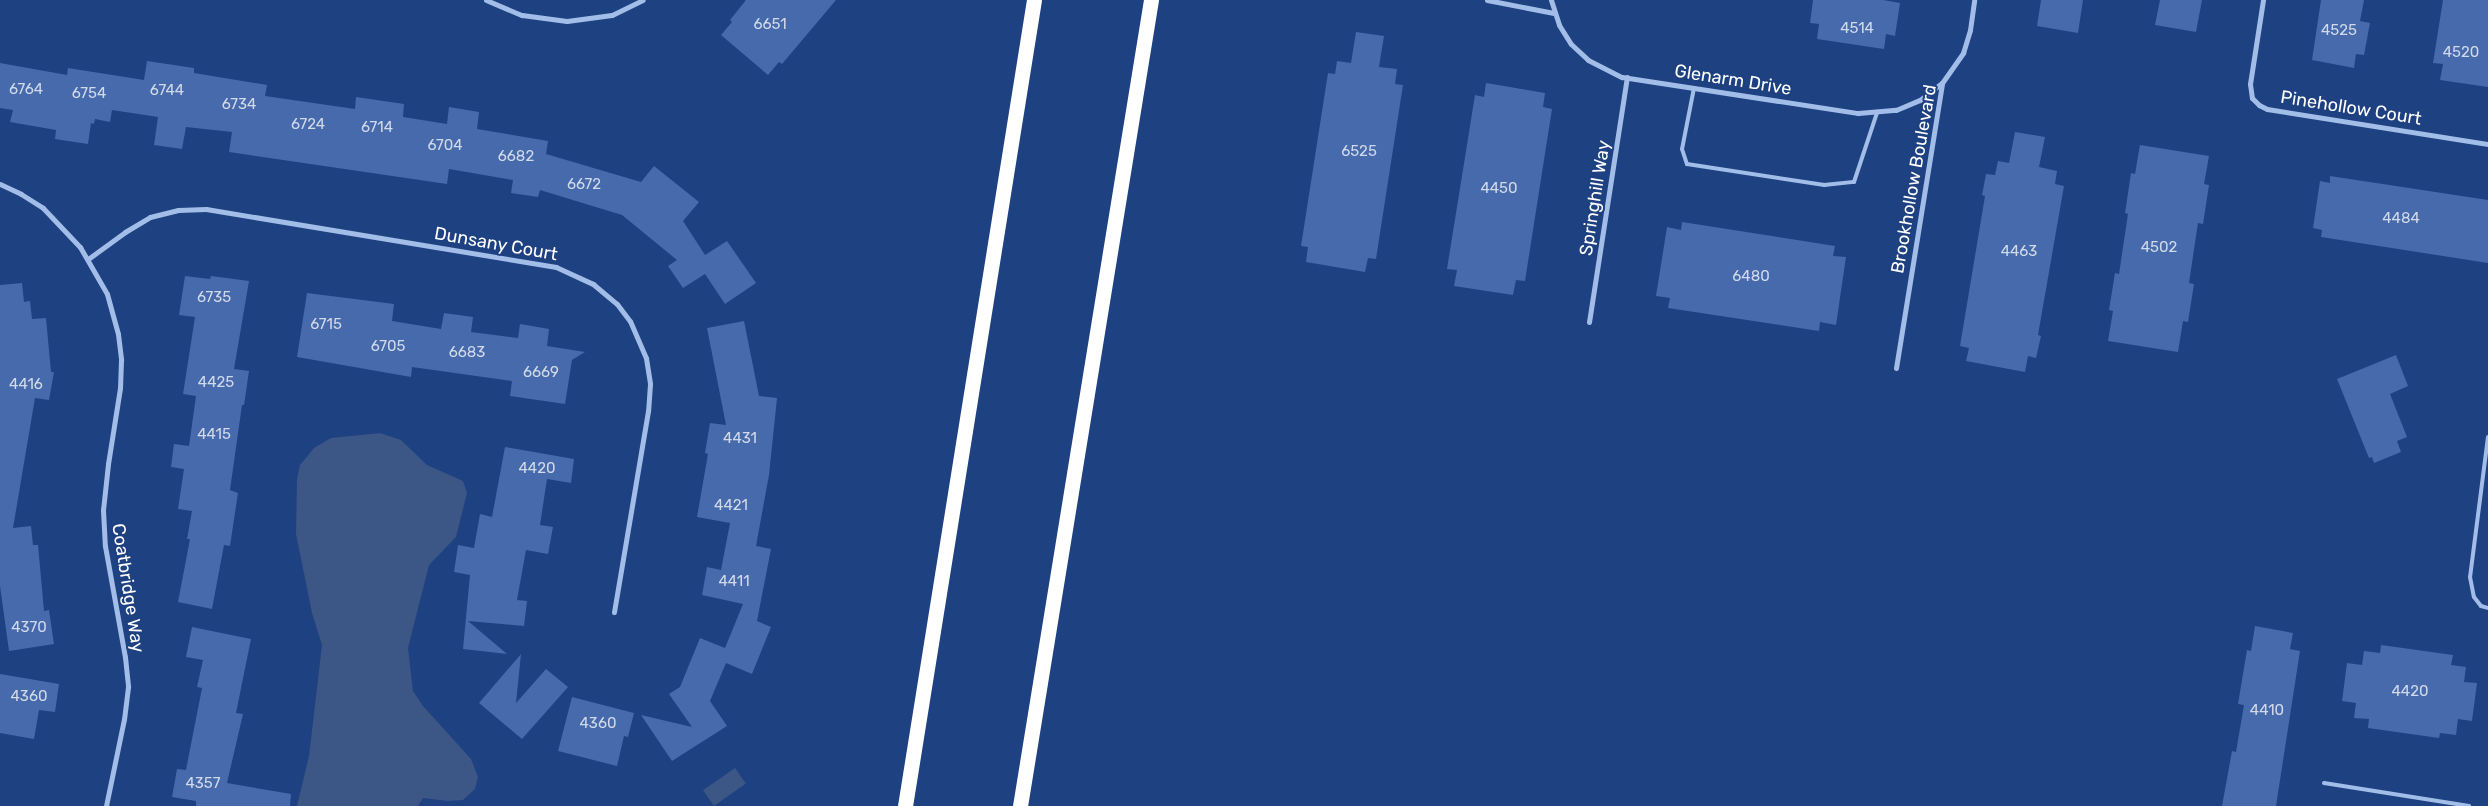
<!DOCTYPE html>
<html>
<head>
<meta charset="utf-8">
<style>
  body { margin:0 }
  #map { position:relative; width:2488px; height:806px; overflow:hidden; background:#1e4181; font-family:Rubik,sans-serif }
  div>[style] { position:absolute }
  [style*='--x'] { left:calc(var(--x)*1px); top:calc(var(--y)*1px); width:calc(var(--w)*1px); rotate:calc(var(--a)*1deg) }
  .water>* { inset:0; background:#3c5686; transform-origin:0 0 }
  .building>* { inset:0; background:#466aab }
  .service>* { height:4px; margin:-2px; padding:0 2px; transform-origin:2px; border-radius:2px; background:#a3bde9 }
  .minor>* { height:5px; margin:-2.5px; padding:0 2.5px; transform-origin:2.5px; border-radius:2.5px; background:#a3bde9 }
  .motorway>* { height:15px; margin:-7.5px; padding:0 7.5px; transform-origin:7.5px; border-radius:7.5px; background:#fff }
  span { translate:-50% -50%; white-space:nowrap; text-align:center; line-height:1.15; -webkit-text-stroke:4px #1e4181; paint-order:stroke }
  .number-label { font-size:15px; color:#d1daea }
  .number-label span { -webkit-text-stroke-width:0 }
  .street-label { font-size:18px; color:#fff }
</style>
</head>
<body>
<div id="map">
  <div class="water">
    <div style="clip-path:polygon(380px 433px,401px 440px,427px 465px,463px 481px,467px 493px,456px 537px,429px 565px,408px 648px,413px 691px,423px 706px,471px 759px,478px 777px,475px 789px,463px 800px,448px 801px,423px 798px,418px 806px,297px 806px,309px 756px,322px 645px,312px 613px,296px 534px,297px 479px,300px 465px,314px 448px,331px 438px)"></div>
    <div style="left:735px;top:768px;width:19px;height:39px;rotate:55deg"></div>
  </div>
  <div class="building">
    <div style="clip-path:polygon(746px 0,836px 0,782px 64px,779px 62px,768px 75px,721px 35px,732px 22px,730px 20px)"></div>
    <div style="clip-path:polygon(1813px 0,1883px 0,1900px 3px,1895px 36px,1886px 34px,1884px 49px,1817px 39px,1819px 24px,1810px 23px)"></div>
    <div style="clip-path:polygon(2041px 0,2083px 0,2078px 33px,2037px 26px)"></div>
    <div style="clip-path:polygon(2160px 0,2202px 0,2196px 32px,2155px 25px)"></div>
    <div style="clip-path:polygon(2321px 0,2364px 0,2360px 21px,2370px 23px,2364px 55px,2356px 54px,2354px 68px,2312px 60px)"></div>
    <div style="clip-path:polygon(2443px 0,2488px 0,2488px 87px,2440px 80px,2443px 64px,2433px 63px)"></div>
    <div style="clip-path:polygon(1356px 32px,1384px 36px,1379px 67px,1397px 69px,1395px 84px,1403px 85px,1376px 259px,1368px 258px,1365px 272px,1306px 262px,1308px 247px,1301px 246px,1328px 73px,1335px 74px,1337px 61px,1351px 63px)"></div>
    <div style="clip-path:polygon(147px 61px,194px 68px,194px 73px,267px 85px,265px 96px,355px 109px,356px 97px,404px 104px,403px 117px,447px 124px,449px 107px,479px 112px,477px 129px,548px 141px,546px 154px,641px 182px,654px 166px,699px 202px,683px 221px,705px 255px,727px 241px,756px 283px,725px 304px,705px 274px,683px 288px,668px 266px,677px 260px,622px 215px,540px 190px,538px 197px,511px 193px,513px 180px,449px 169px,447px 184px,229px 152px,232px 132px,186px 127px,182px 149px,154px 145px,158px 117px,112px 110px,110px 122px,95px 119px,94px 124px,91px 123px,88px 144px,55px 139px,56px 130px,10px 122px,13px 110px,0 108px,0 63px,67px 75px,68px 68px,144px 80px)"></div>
    <div style="clip-path:polygon(1486px 83px,1545px 93px,1543px 107px,1552px 109px,1525px 281px,1516px 280px,1513px 295px,1454px 286px,1457px 270px,1447px 269px,1475px 95px,1484px 97px)"></div>
    <div style="clip-path:polygon(2015px 132px,2045px 137px,2039px 167px,2057px 171px,2055px 184px,2064px 186px,2038px 335px,2041px 336px,2036px 358px,2028px 356px,2025px 372px,1966px 361px,1969px 348px,1960px 346px,1985px 196px,1982px 195px,1986px 174px,1995px 175px,1998px 161px,2009px 163px)"></div>
    <div style="clip-path:polygon(2140px 145px,2209px 156px,2204px 184px,2209px 185px,2203px 224px,2198px 223px,2189px 283px,2194px 284px,2188px 322px,2183px 321px,2178px 352px,2108px 341px,2113px 311px,2109px 310px,2115px 273px,2119px 274px,2128px 214px,2125px 213px,2131px 173px,2135px 174px)"></div>
    <div style="clip-path:polygon(2330px 176px,2488px 200px,2488px 263px,2321px 237px,2322px 230px,2313px 228px,2320px 181px,2330px 183px)"></div>
    <div style="clip-path:polygon(1682px 222px,1835px 246px,1833px 256px,1846px 257px,1836px 325px,1820px 322px,1819px 331px,1668px 308px,1670px 298px,1656px 296px,1667px 227px,1681px 230px)"></div>
    <div style="clip-path:polygon(185px 276px,210px 279px,211px 276px,249px 281px,234px 369px,249px 371px,244px 405px,242px 405px,230px 490px,238px 493px,230px 546px,224px 545px,212px 609px,178px 602px,190px 539px,187px 539px,192px 511px,178px 509px,184px 469px,171px 467px,174px 444px,189px 446px,196px 396px,183px 394px,195px 317px,179px 315px)"></div>
    <div style="clip-path:polygon(22px 283px,24px 302px,30px 301px,32px 319px,46px 318px,51px 372px,54px 372px,49px 400px,35px 398px,13px 528px,31px 526px,33px 545px,38px 545px,44px 611px,49px 610px,54px 644px,9px 651px,0 586px,0 285px)"></div>
    <div style="clip-path:polygon(307px 293px,394px 304px,392px 321px,441px 329px,444px 313px,473px 317px,471px 332px,518px 338px,520px 324px,549px 329px,547px 346px,585px 352px,572px 360px,565px 404px,510px 396px,512px 381px,412px 367px,411px 377px,297px 357px)"></div>
    <div style="clip-path:polygon(744px 321px,759px 396px,777px 398px,769px 475px,756px 546px,771px 549px,757px 621px,771px 627px,752px 674px,726px 663px,710px 701px,727px 726px,672px 761px,641px 715px,692px 727px,669px 694px,680px 687px,700px 638px,725px 648px,743px 604px,702px 595px,707px 567px,721px 570px,730px 523px,697px 517px,708px 454px,705px 453px,710px 423px,726px 425px,707px 328px)"></div>
    <div style="clip-path:polygon(2396px 355px,2408px 386px,2390px 394px,2407px 437px,2397px 441px,2401px 452px,2374px 463px,2372px 457px,2369px 458px,2337px 379px)"></div>
    <div style="clip-path:polygon(505px 447px,574px 459px,571px 483px,547px 479px,540px 525px,553px 527px,548px 554px,526px 550px,517px 600px,527px 601px,524px 626px,468px 621px,507px 654px,463px 649px,470px 575px,454px 572px,458px 545px,474px 548px,480px 514px,492px 517px)"></div>
    <div style="clip-path:polygon(2255px 626px,2293px 633px,2290px 649px,2300px 651px,2276px 806px,2222px 806px,2232px 751px,2236px 752px,2244px 705px,2238px 704px,2247px 650px,2251px 651px)"></div>
    <div style="clip-path:polygon(192px 627px,251px 639px,236px 713px,243px 714px,227px 783px,291px 794px,290px 806px,196px 806px,196px 801px,172px 797px,177px 769px,186px 770px,202px 688px,197px 687px,203px 660px,186px 657px)"></div>
    <div style="clip-path:polygon(2381px 645px,2453px 655px,2451px 665px,2466px 667px,2464px 682px,2477px 683px,2472px 721px,2458px 719px,2456px 735px,2440px 733px,2439px 738px,2368px 728px,2369px 719px,2354px 718px,2356px 703px,2342px 701px,2347px 663px,2362px 665px,2364px 651px,2380px 653px)"></div>
    <div style="clip-path:polygon(521px 654px,516px 703px,546px 669px,568px 687px,522px 739px,479px 703px)"></div>
    <div style="clip-path:polygon(0 674px,59px 684px,55px 712px,39px 710px,34px 739px,0 733px)"></div>
    <div style="clip-path:polygon(572px 697px,634px 713px,628px 737px,624px 736px,617px 766px,558px 751px)"></div>
  </div>
  <div class="service">
    <div style="--x:1694;--y:88;--w:62;--a:101.1"></div>
    <div style="--x:1682;--y:149;--w:16;--a:72"></div>
    <div style="--x:1687;--y:164;--w:139;--a:8.7"></div>
    <div style="--x:1824;--y:185;--w:30;--a:-6"></div>
    <div style="--x:1854;--y:182;--w:73;--a:-71.6"></div>
    <div style="--x:2488;--y:437;--w:141;--a:97.3"></div>
    <div style="--x:2470;--y:577;--w:20;--a:79"></div>
    <div style="--x:2474;--y:597;--w:11;--a:52"></div>
    <div style="--x:2481;--y:606;--w:7;--a:16"></div>
    <div style="--x:2324;--y:783;--w:147;--a:9"></div>
  </div>
  <div class="minor">
    <div style="--x:486;--y:0;--w:39;--a:23"></div>
    <div style="--x:522;--y:15;--w:45;--a:7.6"></div>
    <div style="--x:567;--y:21;--w:45;--a:-7.6"></div>
    <div style="--x:612;--y:15;--w:34;--a:-26"></div>
    <div style="--x:1487;--y:0;--w:68;--a:11"></div>
    <div style="--x:1551;--y:0;--w:26;--a:72"></div>
    <div style="--x:1559;--y:25;--w:22;--a:58"></div>
    <div style="--x:1571;--y:44;--w:23;--a:43"></div>
    <div style="--x:1588;--y:60;--w:38;--a:27"></div>
    <div style="--x:1622;--y:77;--w:239;--a:8.7"></div>
    <div style="--x:1858;--y:113;--w:38;--a:-5"></div>
    <div style="--x:1896;--y:110;--w:26;--a:-23"></div>
    <div style="--x:1920;--y:100;--w:28;--a:-38"></div>
    <div style="--x:2263;--y:0;--w:85;--a:98.8"></div>
    <div style="--x:2250;--y:84;--w:14;--a:82"></div>
    <div style="--x:2252;--y:98;--w:10;--a:45"></div>
    <div style="--x:2259;--y:105;--w:9;--a:27"></div>
    <div style="--x:2267;--y:109;--w:224;--a:9"></div>
    <div style="--x:0;--y:184;--w:23;--a:25"></div>
    <div style="--x:21;--y:194;--w:26;--a:32"></div>
    <div style="--x:43;--y:208;--w:54;--a:46.5"></div>
    <div style="--x:80;--y:247;--w:54;--a:60.1"></div>
    <div style="--x:107;--y:294;--w:41;--a:74.6"></div>
    <div style="--x:118;--y:334;--w:26;--a:83"></div>
    <div style="--x:121;--y:360;--w:28;--a:92"></div>
    <div style="--x:120;--y:388;--w:77;--a:99"></div>
    <div style="--x:108;--y:464;--w:46;--a:96.2"></div>
    <div style="--x:103;--y:510;--w:36;--a:87"></div>
    <div style="--x:105;--y:546;--w:113;--a:79.8"></div>
    <div style="--x:125;--y:657;--w:30;--a:84"></div>
    <div style="--x:128;--y:687;--w:32;--a:97"></div>
    <div style="--x:124;--y:719;--w:89;--a:101.7"></div>
    <div style="--x:88;--y:259;--w:46;--a:-36.1"></div>
    <div style="--x:125;--y:232;--w:29;--a:-31"></div>
    <div style="--x:150;--y:217;--w:29;--a:-14"></div>
    <div style="--x:178;--y:210;--w:28;--a:-2"></div>
    <div style="--x:206;--y:209;--w:355;--a:9.4"></div>
    <div style="--x:556;--y:267;--w:41;--a:24.7"></div>
    <div style="--x:593;--y:284;--w:31;--a:40"></div>
    <div style="--x:617;--y:304;--w:21;--a:53"></div>
    <div style="--x:630;--y:321;--w:40;--a:66.6"></div>
    <div style="--x:646;--y:358;--w:26;--a:81"></div>
    <div style="--x:650;--y:384;--w:27;--a:94"></div>
    <div style="--x:648;--y:411;--w:204;--a:99.6"></div>
    <div style="--x:1589;--y:322;--w:248;--a:-81.2"></div>
    <div style="--x:1896;--y:368;--w:289;--a:-80.8"></div>
    <div style="--x:1942;--y:83;--w:37;--a:-55"></div>
    <div style="--x:1963;--y:53;--w:24;--a:-73"></div>
    <div style="--x:1970;--y:30;--w:30;--a:-82"></div>
  </div>
  <div class="motorway">
    <div style="--x:905;--y:806;--w:816;--a:-80.91"></div>
    <div style="--x:1020;--y:806;--w:817;--a:-80.77"></div>
  </div>
  <div class="number-label">
    <span style="left:770px;top:25px">6651</span>
    <span style="left:1857px;top:29px">4514</span>
    <span style="left:2339px;top:31px">4525</span>
    <span style="left:2461px;top:53px">4520</span>
    <span style="left:26px;top:90px">6764</span>
    <span style="left:167px;top:91px">6744</span>
    <span style="left:89px;top:94px">6754</span>
    <span style="left:239px;top:105px">6734</span>
    <span style="left:308px;top:125px">6724</span>
    <span style="left:377px;top:128px">6714</span>
    <span style="left:445px;top:146px">6704</span>
    <span style="left:1359px;top:152px">6525</span>
    <span style="left:516px;top:157px">6682</span>
    <span style="left:584px;top:185px">6672</span>
    <span style="left:1499px;top:189px">4450</span>
    <span style="left:2401px;top:219px">4484</span>
    <span style="left:2159px;top:248px">4502</span>
    <span style="left:2019px;top:252px">4463</span>
    <span style="left:1751px;top:277px">6480</span>
    <span style="left:214px;top:298px">6735</span>
    <span style="left:326px;top:325px">6715</span>
    <span style="left:388px;top:347px">6705</span>
    <span style="left:467px;top:353px">6683</span>
    <span style="left:541px;top:373px">6669</span>
    <span style="left:216px;top:383px">4425</span>
    <span style="left:26px;top:385px">4416</span>
    <span style="left:214px;top:435px">4415</span>
    <span style="left:740px;top:439px">4431</span>
    <span style="left:537px;top:469px">4420</span>
    <span style="left:731px;top:506px">4421</span>
    <span style="left:734px;top:582px">4411</span>
    <span style="left:29px;top:628px">4370</span>
    <span style="left:2410px;top:692px">4420</span>
    <span style="left:29px;top:697px">4360</span>
    <span style="left:2267px;top:711px">4410</span>
    <span style="left:598px;top:724px">4360</span>
    <span style="left:203px;top:784px">4357</span>
  </div>
  <div class="street-label">
    <span style="left:1733px;top:80px;rotate:9deg">Glenarm Drive</span>
    <span style="left:2351px;top:108px;rotate:9deg">Pinehollow Court</span>
    <span style="left:1914px;top:179px;rotate:-80deg">Brookhollow Boulevard</span>
    <span style="left:1595px;top:198px;rotate:-81deg">Springhill Way</span>
    <span style="left:496px;top:244px;rotate:10deg">Dunsany Court</span>
    <span style="left:128px;top:588px;rotate:81deg">Coatbridge Way</span>
  </div>
</div>
</body>
</html>
